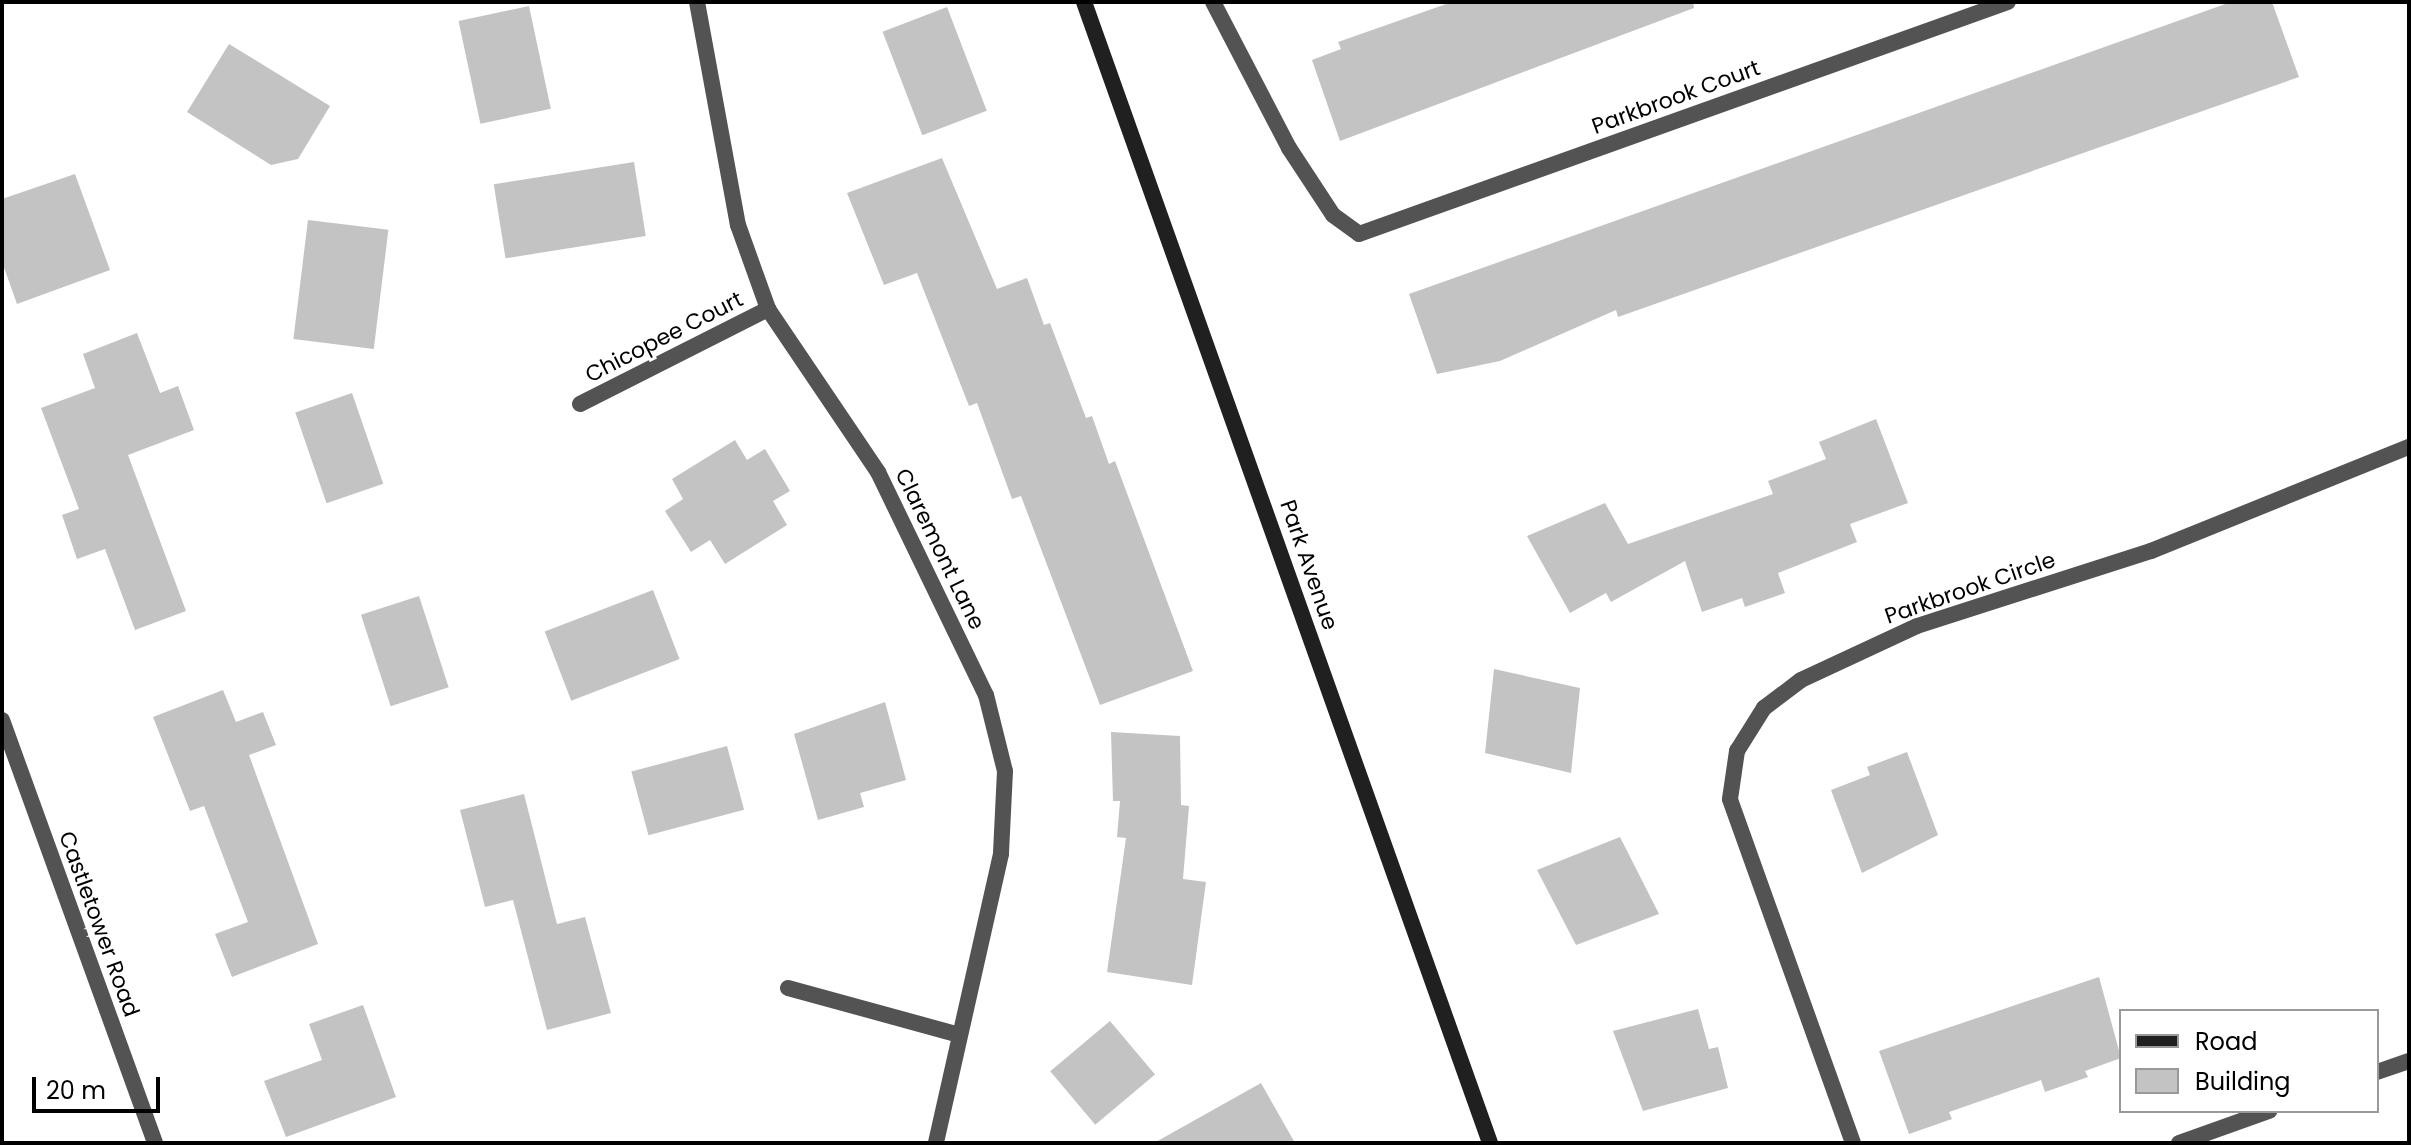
<!DOCTYPE html>
<html>
<head>
<meta charset="utf-8">
<style>
  body { margin:0 }
  #map { position:relative; width:2411px; height:1145px; overflow:hidden; background:#fff; font-family:Poppins,sans-serif }
  div>[style] { position:absolute }
  [style*='--x'] { left:calc(var(--x)*1px); top:calc(var(--y)*1px); width:calc(var(--w)*1px); rotate:calc(var(--a)*1deg) }
  .building>* { inset:0; background:#c3c3c3; transform-origin:0 0 }
  .street>* { height:16px; margin:-8px; padding:0 8px; transform-origin:8px; border-radius:8px; background:#535353 }
  .secondary>* { height:16px; margin:-8px; padding:0 8px; transform-origin:8px; border-radius:8px; background:#202020 }
  span { translate:-50% -50%; white-space:nowrap; text-align:center; line-height:1.15; -webkit-text-stroke:6px #fff; paint-order:stroke }
  .street-label { font-size:22px; color:#000 }
  .frame { position:absolute; inset:0; border:4px solid #000; pointer-events:none }
  .legend { position:absolute; left:2119px; top:1009px; width:260px; height:104px; box-sizing:border-box; background:#fff; border:2px solid #999; margin:0; padding:10px 14px; list-style:none; font-size:24px; color:#000 }
  .legend li { display:flex; align-items:center; gap:16px; height:40px }
  .legend b { width:40px; border:2px solid #999 }
  .scale { position:absolute; left:32px; top:1077px; width:128px; height:36px; box-sizing:border-box; border:4px solid #000; border-top:0; padding-left:10px; font-size:24px; line-height:28px; white-space:nowrap; color:#000; -webkit-text-stroke:6px #fff; paint-order:stroke }
</style>
</head>
<body>
<div id="map">
  <div class="building">
    <div style="clip-path:polygon(1452px 2px,1693px 2px,1694px 8px,1340px 141px,1312px 60px,1341px 49px,1338px 42px)"></div>
    <div style="clip-path:polygon(2231px 2px,2272px 2px,2299px 77px,1618px 317px,1616px 310px,1500px 361px,1437px 374px,1409px 294px)"></div>
    <div style="left:529px;top:6px;width:105px;height:72px;rotate:78deg"></div>
    <div style="left:947px;top:7px;width:111px;height:69px;rotate:69deg"></div>
    <div style="clip-path:polygon(229px 44px,330px 106px,298px 159px,271px 165px,187px 112px)"></div>
    <div style="clip-path:polygon(942px 158px,997px 289px,1027px 278px,1044px 325px,1050px 323px,1086px 418px,1092px 416px,1109px 464px,1115px 461px,1193px 671px,1100px 705px,1021px 496px,1012px 499px,977px 403px,969px 406px,917px 273px,884px 285px,847px 193px)"></div>
    <div style="left:634px;top:162px;width:75px;height:142px;rotate:81deg"></div>
    <div style="clip-path:polygon(75px 174px,110px 270px,17px 304px,2px 262px,2px 199px)"></div>
    <div style="left:308px;top:220px;width:81px;height:120px;rotate:7deg"></div>
    <div style="clip-path:polygon(137px 333px,160px 393px,178px 386px,194px 430px,128px 455px,186px 611px,135px 630px,105px 549px,77px 559px,62px 515px,79px 509px,41px 408px,95px 388px,83px 354px)"></div>
    <div style="left:352px;top:393px;width:96px;height:60px;rotate:71deg"></div>
    <div style="clip-path:polygon(1876px 419px,1908px 503px,1850px 524px,1857px 542px,1778px 573px,1785px 593px,1745px 607px,1742px 598px,1702px 612px,1685px 561px,1611px 602px,1606px 593px,1570px 613px,1527px 536px,1605px 503px,1628px 544px,1773px 494px,1768px 481px,1826px 459px,1819px 442px)"></div>
    <div style="clip-path:polygon(735px 440px,747px 460px,765px 449px,790px 491px,773px 501px,787px 525px,725px 564px,710px 540px,691px 552px,665px 511px,683px 499px,672px 479px)"></div>
    <div style="left:653px;top:590px;width:74px;height:116px;rotate:69deg"></div>
    <div style="left:419px;top:596px;width:96px;height:61px;rotate:72deg"></div>
    <div style="clip-path:polygon(1494px 669px,1580px 688px,1571px 773px,1485px 753px)"></div>
    <div style="clip-path:polygon(223px 690px,236px 722px,263px 712px,276px 745px,249px 755px,318px 944px,232px 977px,215px 934px,248px 922px,204px 806px,190px 811px,153px 717px)"></div>
    <div style="clip-path:polygon(885px 702px,906px 780px,860px 793px,864px 807px,818px 820px,794px 734px)"></div>
    <div style="clip-path:polygon(1111px 732px,1180px 736px,1181px 805px,1189px 806px,1183px 879px,1206px 882px,1192px 985px,1107px 972px,1126px 838px,1117px 837px,1120px 801px,1113px 801px)"></div>
    <div style="left:727px;top:746px;width:66px;height:99px;rotate:75deg"></div>
    <div style="clip-path:polygon(1907px 752px,1938px 835px,1862px 873px,1831px 790px,1870px 775px,1867px 767px)"></div>
    <div style="clip-path:polygon(524px 794px,557px 924px,585px 917px,611px 1013px,547px 1030px,513px 900px,485px 907px,460px 810px)"></div>
    <div style="clip-path:polygon(1620px 837px,1659px 914px,1576px 945px,1537px 870px)"></div>
    <div style="clip-path:polygon(2099px 977px,2121px 1058px,2085px 1071px,2088px 1077px,2045px 1092px,2041px 1080px,1949px 1112px,1952px 1119px,1909px 1134px,1879px 1051px)"></div>
    <div style="clip-path:polygon(363px 1005px,396px 1097px,286px 1137px,264px 1081px,322px 1060px,309px 1024px)"></div>
    <div style="clip-path:polygon(1698px 1009px,1709px 1049px,1718px 1047px,1728px 1088px,1643px 1111px,1613px 1031px)"></div>
    <div style="left:1110px;top:1021px;width:70px;height:78px;rotate:50deg"></div>
    <div style="clip-path:polygon(1261px 1083px,1295px 1143px,1154px 1143px)"></div>
  </div>
  <div class="street">
    <div style="--x:697;--y:2;--w:227;--a:79.6"></div>
    <div style="--x:738;--y:225;--w:89;--a:70.3"></div>
    <div style="--x:768;--y:309;--w:197;--a:56"></div>
    <div style="--x:878;--y:472;--w:248;--a:64.2"></div>
    <div style="--x:986;--y:695;--w:78;--a:76"></div>
    <div style="--x:1005;--y:771;--w:83;--a:92.8"></div>
    <div style="--x:1001;--y:854;--w:296;--a:102.7"></div>
    <div style="--x:1213;--y:2;--w:165;--a:62.5"></div>
    <div style="--x:1289;--y:148;--w:80;--a:56.7"></div>
    <div style="--x:1333;--y:215;--w:32;--a:36"></div>
    <div style="--x:1359;--y:234;--w:689;--a:-19.67"></div>
    <div style="--x:580;--y:404;--w:211;--a:-26.8"></div>
    <div style="--x:2;--y:720;--w:450;--a:70.1"></div>
    <div style="--x:788;--y:988;--w:174;--a:15.3"></div>
    <div style="--x:2377;--y:1072;--w:34;--a:-19"></div>
    <div style="--x:1853;--y:1143;--w:365;--a:-109.7"></div>
    <div style="--x:1730;--y:799;--w:49;--a:-81.7"></div>
    <div style="--x:1737;--y:751;--w:51;--a:-57.9"></div>
    <div style="--x:1764;--y:708;--w:46;--a:-37.1"></div>
    <div style="--x:1801;--y:680;--w:128;--a:-25"></div>
    <div style="--x:1917;--y:626;--w:246;--a:-17.8"></div>
    <div style="--x:2151;--y:551;--w:278;--a:-22"></div>
    <div style="--x:2179;--y:1143;--w:96;--a:-19.6"></div>
  </div>
  <div class="secondary">
    <div style="--x:1084;--y:2;--w:1211;--a:70.41"></div>
  </div>
  <div class="street-label">
    <span style="left:1676px;top:97px;rotate:-20deg">Parkbrook Court</span>
    <span style="left:664px;top:337px;rotate:-27deg">Chicopee Court</span>
    <span style="left:940px;top:549px;rotate:64deg">Claremont Lane</span>
    <span style="left:1309px;top:565px;rotate:71deg">Park Avenue</span>
    <span style="left:1970px;top:588px;rotate:-19deg">Parkbrook Circle</span>
    <span style="left:99px;top:924px;rotate:70deg">Castletower Road</span>
  </div>
  <div class="frame"></div>
  <ul class="legend">
  <li><b style="height:10px;background:#202020"></b>Road</li>
  <li><b style="height:22px;background:#c3c3c3"></b>Building</li>
  </ul>
  <div class="scale">20 m</div>
</div>
</body>
</html>
